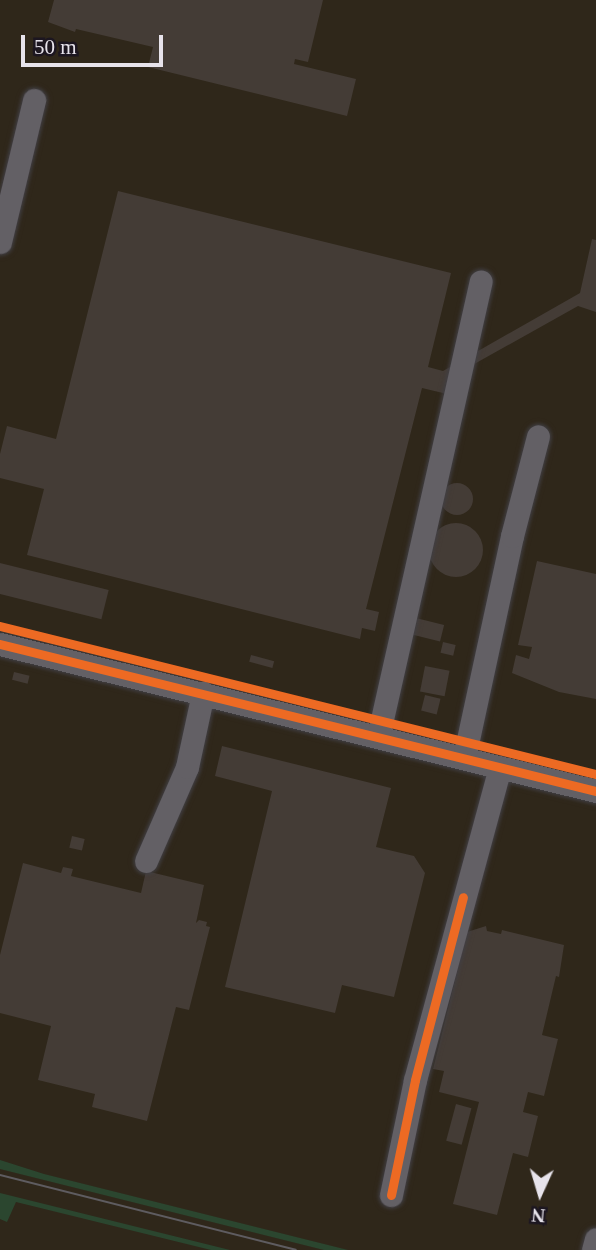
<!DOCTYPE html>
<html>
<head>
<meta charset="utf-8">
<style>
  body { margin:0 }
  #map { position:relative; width:596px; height:1250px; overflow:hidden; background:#252227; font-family:"Times New Roman",serif }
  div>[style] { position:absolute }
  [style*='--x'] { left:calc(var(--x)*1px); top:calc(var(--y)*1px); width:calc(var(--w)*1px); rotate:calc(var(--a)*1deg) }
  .industrial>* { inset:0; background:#2f271a; transform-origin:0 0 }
  .green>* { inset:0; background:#2b462f }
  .building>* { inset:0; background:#443c36; transform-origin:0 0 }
  .round { border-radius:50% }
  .roads { filter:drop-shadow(0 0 2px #413f44) drop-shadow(0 0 2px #413f44) }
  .minor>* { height:23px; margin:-11.5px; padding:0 11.5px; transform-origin:11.5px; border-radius:11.5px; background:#636065 }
  .tram>* { height:2px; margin:-1px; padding:0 1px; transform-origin:1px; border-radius:1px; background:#5e5c60 }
  .cycleway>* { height:9px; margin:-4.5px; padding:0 4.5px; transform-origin:4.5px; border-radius:4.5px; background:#ed6a23 }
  span { translate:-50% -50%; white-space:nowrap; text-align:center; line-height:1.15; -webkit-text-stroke:7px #1c1620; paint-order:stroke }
  .north { position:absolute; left:505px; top:1159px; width:70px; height:70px; -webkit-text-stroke:5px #1c1620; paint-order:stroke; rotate:184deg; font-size:19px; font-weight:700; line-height:28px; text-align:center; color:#e7e3eb }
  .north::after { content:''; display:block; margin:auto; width:24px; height:32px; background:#e7e3eb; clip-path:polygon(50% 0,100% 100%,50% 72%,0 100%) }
  .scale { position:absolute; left:21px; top:35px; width:142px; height:32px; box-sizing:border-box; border:4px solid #e7e3eb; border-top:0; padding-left:9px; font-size:21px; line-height:24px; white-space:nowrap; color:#e7e3eb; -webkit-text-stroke:5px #1c1620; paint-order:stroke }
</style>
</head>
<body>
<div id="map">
  <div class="industrial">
    <div style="left:0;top:0;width:596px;height:1250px"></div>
  </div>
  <div class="green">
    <div style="clip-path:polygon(0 1160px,44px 1174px,348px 1250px,324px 1250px,0 1169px)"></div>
    <div style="clip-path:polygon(0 1193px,230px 1250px,211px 1250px,16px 1202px,7px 1222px,0 1219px)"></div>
  </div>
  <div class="building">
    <div style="clip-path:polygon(54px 0,323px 0,308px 62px,295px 59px,294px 64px,356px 79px,347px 116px,148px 67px,153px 47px,76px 29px,75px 32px,48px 22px)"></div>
    <div style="clip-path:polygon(118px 191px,451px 273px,428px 367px,443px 371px,580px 293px,592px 239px,596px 240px,596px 312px,578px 306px,451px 377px,447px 394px,422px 388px,366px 609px,379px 612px,375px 631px,362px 628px,360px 639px,27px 555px,44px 489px,0 478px,0 454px,7px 426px,56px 439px)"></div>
    <div class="round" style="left:441px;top:483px;width:32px;height:32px"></div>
    <div class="round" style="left:429px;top:523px;width:54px;height:54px"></div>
    <div style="clip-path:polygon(537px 561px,596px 574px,596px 699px,559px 692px,512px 673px,516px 655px,529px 659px,532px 647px,518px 645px)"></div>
    <div style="left:0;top:563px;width:112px;height:30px;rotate:14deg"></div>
    <div style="left:416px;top:618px;width:29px;height:17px;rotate:14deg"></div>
    <div style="left:443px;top:642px;width:13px;height:11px;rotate:13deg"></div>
    <div style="left:251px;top:655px;width:24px;height:7px;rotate:15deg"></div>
    <div style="left:425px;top:666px;width:25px;height:26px;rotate:11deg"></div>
    <div style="left:14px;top:672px;width:16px;height:8px;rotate:14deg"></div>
    <div style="left:425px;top:695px;width:16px;height:16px;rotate:14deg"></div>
    <div style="clip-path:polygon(222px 746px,391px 788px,376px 847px,414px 856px,425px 873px,394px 997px,342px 985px,335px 1013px,225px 987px,272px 791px,215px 776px)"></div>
    <div style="left:72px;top:836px;width:13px;height:12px;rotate:13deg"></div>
    <div style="clip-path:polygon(23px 863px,61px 873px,63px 867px,73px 869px,71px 876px,141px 893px,146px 871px,204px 885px,196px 923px,199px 920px,207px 922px,206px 926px,210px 927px,189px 1010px,176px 1007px,147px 1121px,92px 1107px,95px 1094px,38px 1080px,51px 1026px,0 1013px,0 955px)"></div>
    <div style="clip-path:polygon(486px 926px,487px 931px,501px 934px,502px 930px,564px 945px,559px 977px,556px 976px,542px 1035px,558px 1039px,544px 1096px,528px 1092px,523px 1112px,538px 1116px,528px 1157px,513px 1153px,497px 1215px,453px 1204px,479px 1102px,439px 1092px,444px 1071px,433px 1069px,467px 932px)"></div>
    <div style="left:456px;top:1104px;width:16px;height:38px;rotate:15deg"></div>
  </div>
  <div class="roads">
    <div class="minor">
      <div style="--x:0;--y:242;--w:146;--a:-76.5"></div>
      <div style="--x:0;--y:644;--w:614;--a:13.86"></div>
      <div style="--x:378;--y:737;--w:467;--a:-77.3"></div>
      <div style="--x:464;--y:758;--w:227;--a:-77.8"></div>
      <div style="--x:512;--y:536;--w:103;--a:-75.4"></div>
      <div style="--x:146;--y:861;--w:103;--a:-66.4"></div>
      <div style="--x:187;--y:767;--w:76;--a:-77.8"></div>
      <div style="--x:391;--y:1195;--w:117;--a:-78.2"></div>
      <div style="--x:415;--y:1080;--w:324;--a:-74.8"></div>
      <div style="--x:593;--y:1250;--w:11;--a:-75"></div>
    </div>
  </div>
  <div class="tram">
    <div style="--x:0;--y:1175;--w:305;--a:14.2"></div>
  </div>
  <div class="cycleway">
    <div style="--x:0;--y:626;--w:614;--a:13.95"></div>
    <div style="--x:0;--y:644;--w:614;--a:13.86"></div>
    <div style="--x:391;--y:1195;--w:117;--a:-78.2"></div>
    <div style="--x:415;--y:1080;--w:189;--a:-75.3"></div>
  </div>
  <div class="north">N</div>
  <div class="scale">50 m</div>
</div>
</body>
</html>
